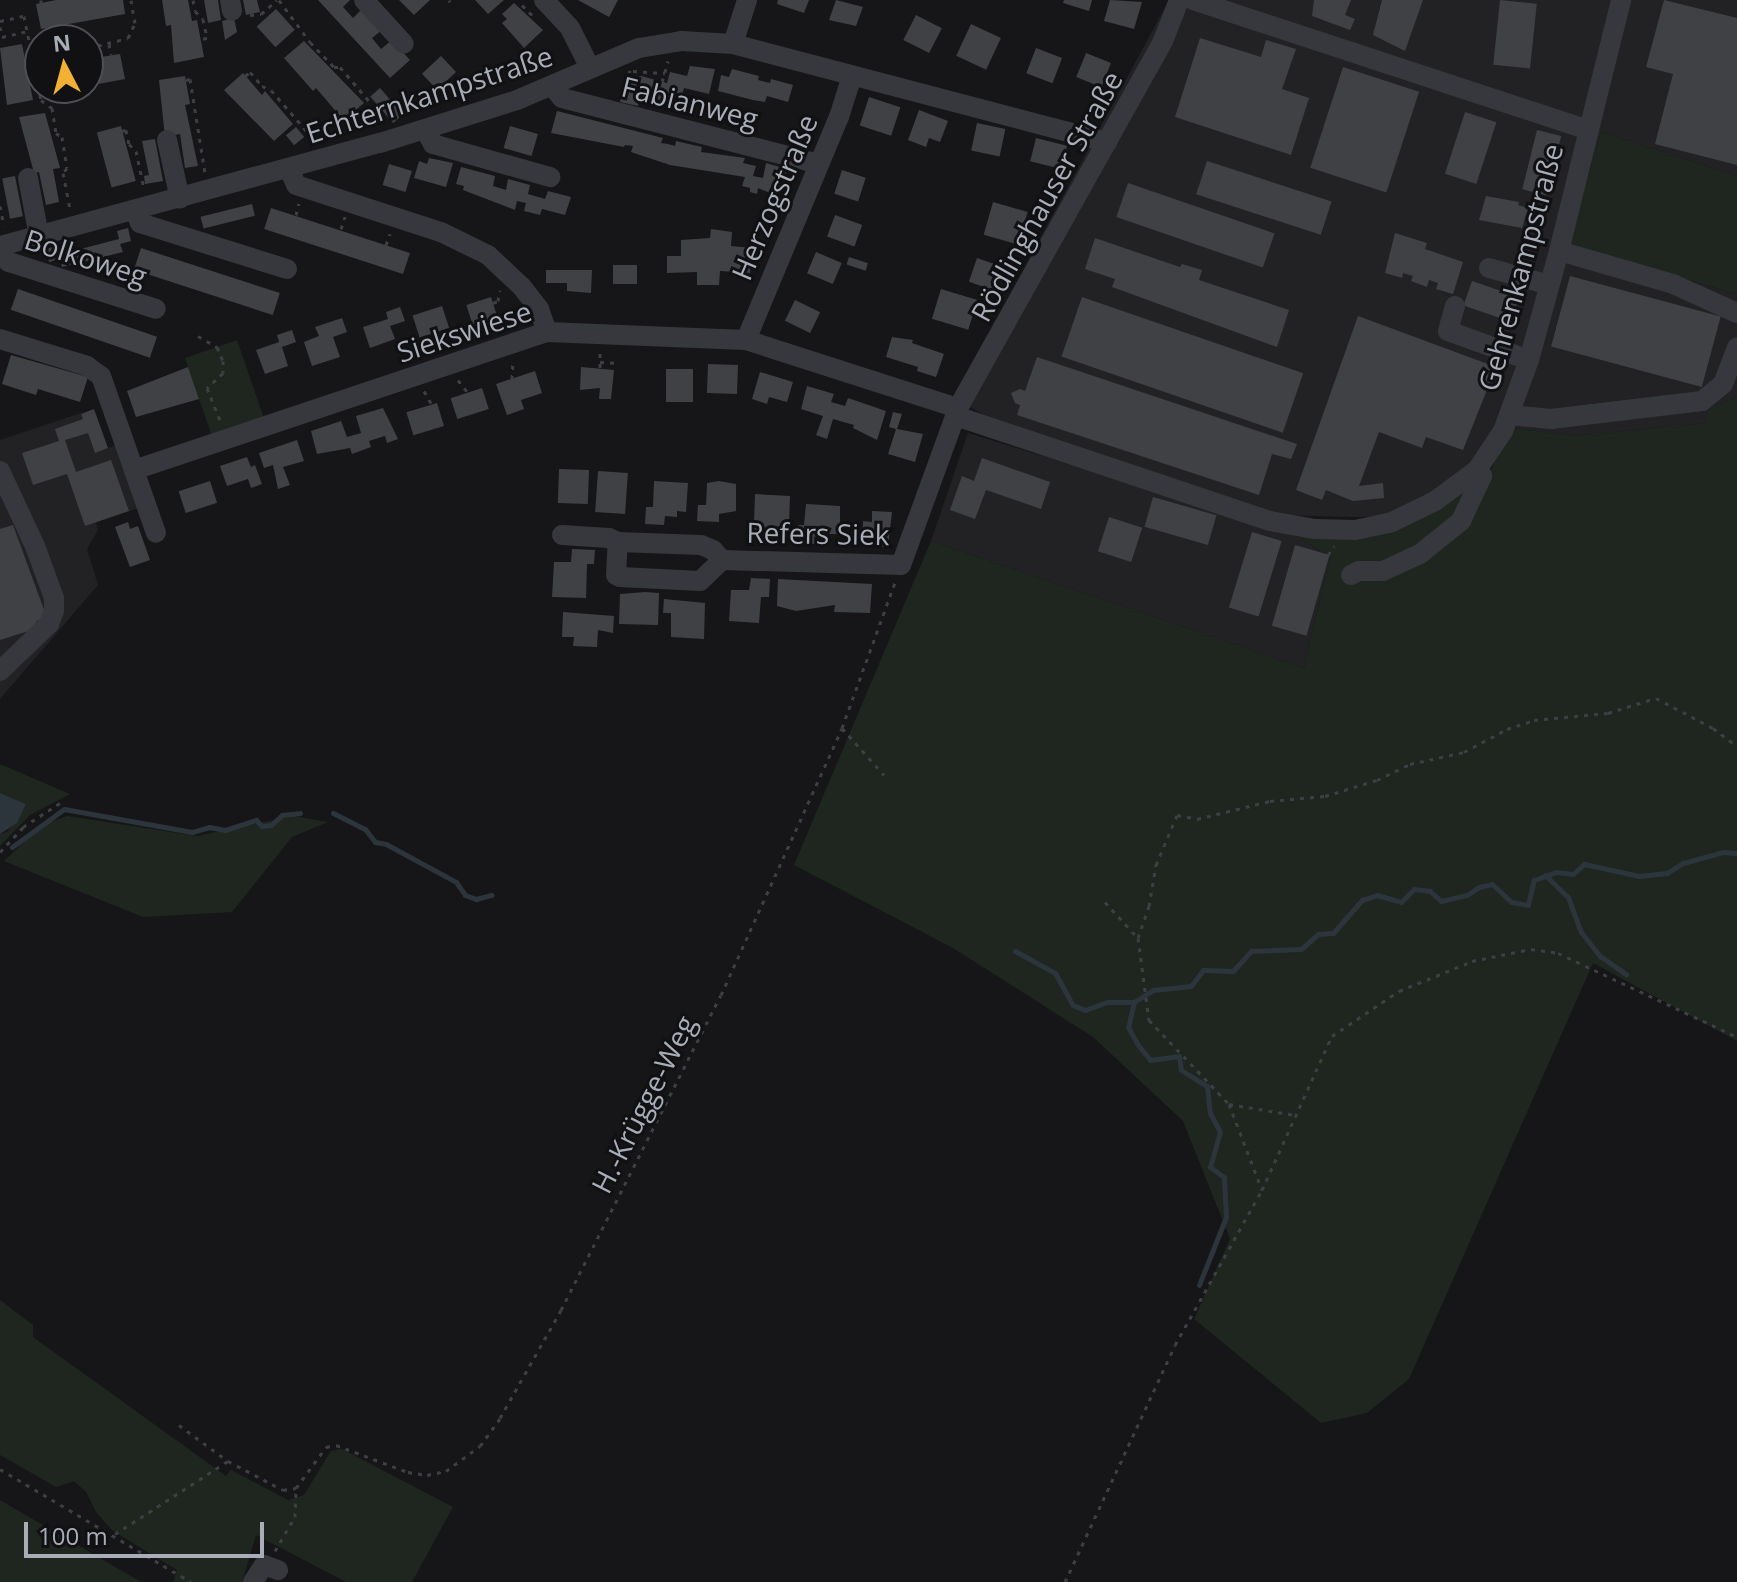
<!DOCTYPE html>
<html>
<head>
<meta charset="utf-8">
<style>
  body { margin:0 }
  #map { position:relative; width:1737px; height:1582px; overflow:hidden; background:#161618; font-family:"Open Sans",sans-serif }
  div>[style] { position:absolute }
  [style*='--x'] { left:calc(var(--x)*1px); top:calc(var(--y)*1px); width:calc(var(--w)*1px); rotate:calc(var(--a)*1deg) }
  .built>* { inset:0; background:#222225 }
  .green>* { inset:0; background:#1e261f; transform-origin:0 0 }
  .water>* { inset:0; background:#2c353c }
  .stream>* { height:5px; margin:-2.5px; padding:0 2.5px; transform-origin:2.5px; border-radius:2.5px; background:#2c353c }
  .building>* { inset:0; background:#404145; transform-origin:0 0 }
  .path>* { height:3px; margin-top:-1.5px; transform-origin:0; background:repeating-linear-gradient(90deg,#3d3f44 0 4px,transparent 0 10px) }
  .minor>* { height:20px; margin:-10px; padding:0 10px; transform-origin:10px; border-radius:10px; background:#37383d }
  span { translate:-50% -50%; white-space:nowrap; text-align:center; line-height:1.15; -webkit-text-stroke:6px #111113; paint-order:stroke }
  .street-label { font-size:28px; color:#a8adb8 }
  .north { position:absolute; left:24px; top:24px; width:80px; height:80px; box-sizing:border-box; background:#111113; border:2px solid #4d4f55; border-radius:50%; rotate:354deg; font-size:22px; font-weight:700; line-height:32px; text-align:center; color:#a8adb8 }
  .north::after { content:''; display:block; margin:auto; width:28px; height:36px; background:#f2b134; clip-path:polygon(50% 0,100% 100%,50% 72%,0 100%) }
  .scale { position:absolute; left:24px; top:1522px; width:240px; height:36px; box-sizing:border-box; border:4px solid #a8adb8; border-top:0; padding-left:10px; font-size:24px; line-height:28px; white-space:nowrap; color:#a8adb8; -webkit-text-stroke:6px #111113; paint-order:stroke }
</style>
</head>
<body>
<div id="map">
  <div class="built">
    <div style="clip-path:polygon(1169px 0,1737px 0,1737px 176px,1601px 132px,1568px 247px,1737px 294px,1737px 398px,1707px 408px,1706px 423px,1574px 436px,1512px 428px,1501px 445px,1416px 503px,1383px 516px,1358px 517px,1270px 515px,984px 415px,954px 398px)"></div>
    <div style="clip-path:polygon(81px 413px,95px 452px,120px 444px,142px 507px,96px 522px,98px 530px,87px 549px,98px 585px,0 699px,0 440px)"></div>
    <div style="clip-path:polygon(968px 433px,1295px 534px,1330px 557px,1304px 668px,931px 541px)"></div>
  </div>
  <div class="green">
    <div style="clip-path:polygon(1601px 132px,1737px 176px,1737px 294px,1568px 246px)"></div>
    <div style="left:237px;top:340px;width:83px;height:55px;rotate:71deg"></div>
    <div style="clip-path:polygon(1737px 398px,1737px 1041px,1593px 963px,1409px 1379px,1367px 1413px,1321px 1423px,1194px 1319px,1230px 1239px,1183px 1121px,1093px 1037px,953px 948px,794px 865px,931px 541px,1304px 668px,1330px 557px,1295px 534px,1416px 519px,1449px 503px,1490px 471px,1512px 428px,1574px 436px,1706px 423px,1707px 408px)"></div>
    <div style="clip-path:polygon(0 764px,70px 794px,30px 815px,0 846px,0 834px,7px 832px,26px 804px,0 793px)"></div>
    <div style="clip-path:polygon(67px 816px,197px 836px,293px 816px,328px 822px,292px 837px,232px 912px,143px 917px,4px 861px,42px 825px)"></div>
    <div style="clip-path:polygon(0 1300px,33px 1325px,33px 1337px,226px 1476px,231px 1470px,288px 1500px,304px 1495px,331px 1451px,342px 1449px,453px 1507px,412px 1582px,346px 1582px,256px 1535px,242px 1582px,173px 1582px,177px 1570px,113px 1531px,96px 1512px,86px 1492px,74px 1481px,56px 1487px,0 1455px)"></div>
    <div style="clip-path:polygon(0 1500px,141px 1582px,0 1582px)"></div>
  </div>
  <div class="water">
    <div style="clip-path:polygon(0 793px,26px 804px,17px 823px,0 834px)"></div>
  </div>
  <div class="stream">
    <div style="--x:333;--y:813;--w:36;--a:27"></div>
    <div style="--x:365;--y:829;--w:16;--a:52"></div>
    <div style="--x:375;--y:842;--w:11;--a:10"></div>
    <div style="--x:386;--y:844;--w:80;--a:28.5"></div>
    <div style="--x:456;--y:882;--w:16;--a:55"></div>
    <div style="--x:465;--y:895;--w:12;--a:20"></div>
    <div style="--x:476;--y:899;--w:16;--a:-15"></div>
    <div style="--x:12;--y:847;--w:64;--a:-36.2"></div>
    <div style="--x:64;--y:809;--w:130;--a:10.2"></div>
    <div style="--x:192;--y:832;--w:18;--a:-16"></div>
    <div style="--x:209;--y:827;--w:16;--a:11"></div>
    <div style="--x:225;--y:830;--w:33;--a:-18"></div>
    <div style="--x:256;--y:820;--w:8;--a:45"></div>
    <div style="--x:262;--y:826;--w:9;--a:-6"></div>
    <div style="--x:271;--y:825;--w:15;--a:-42"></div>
    <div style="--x:282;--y:815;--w:18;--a:-6"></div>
    <div style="--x:1545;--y:875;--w:32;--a:44"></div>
    <div style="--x:1568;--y:897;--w:37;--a:70"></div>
    <div style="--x:1581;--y:932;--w:31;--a:52"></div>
    <div style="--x:1600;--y:956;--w:32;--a:35"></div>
    <div style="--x:1015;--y:951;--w:46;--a:28.8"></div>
    <div style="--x:1055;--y:973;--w:37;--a:61"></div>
    <div style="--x:1073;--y:1005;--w:13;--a:23"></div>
    <div style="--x:1085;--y:1010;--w:23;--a:-20"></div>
    <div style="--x:1107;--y:1002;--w:27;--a:0"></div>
    <div style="--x:1134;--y:1002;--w:22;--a:-32"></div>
    <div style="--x:1153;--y:990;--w:38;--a:-6"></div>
    <div style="--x:1191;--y:986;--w:20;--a:-53"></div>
    <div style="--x:1203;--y:970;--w:30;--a:2"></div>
    <div style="--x:1233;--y:971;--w:27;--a:-48"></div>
    <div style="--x:1251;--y:951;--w:50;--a:-2.3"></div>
    <div style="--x:1301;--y:949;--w:23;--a:-41"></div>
    <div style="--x:1318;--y:934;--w:15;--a:-4"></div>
    <div style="--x:1333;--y:933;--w:44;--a:-48.7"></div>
    <div style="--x:1362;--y:900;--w:16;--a:-18"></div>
    <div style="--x:1377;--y:895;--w:25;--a:16"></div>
    <div style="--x:1401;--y:902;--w:18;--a:-45"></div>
    <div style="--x:1414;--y:889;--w:16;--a:7"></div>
    <div style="--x:1430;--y:891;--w:15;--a:42"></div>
    <div style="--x:1441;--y:901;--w:27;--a:-13"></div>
    <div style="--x:1467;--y:895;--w:14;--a:-34"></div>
    <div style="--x:1479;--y:887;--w:13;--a:-13"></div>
    <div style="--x:1492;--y:884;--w:26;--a:43"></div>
    <div style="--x:1511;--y:902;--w:17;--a:10"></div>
    <div style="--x:1528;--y:905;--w:26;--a:-77"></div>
    <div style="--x:1534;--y:880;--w:23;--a:-20"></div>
    <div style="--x:1556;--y:872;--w:17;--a:7"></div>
    <div style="--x:1573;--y:874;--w:15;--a:-42"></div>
    <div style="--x:1584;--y:864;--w:56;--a:12.3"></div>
    <div style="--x:1639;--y:876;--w:28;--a:-6"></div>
    <div style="--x:1667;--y:873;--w:19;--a:-32"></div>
    <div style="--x:1683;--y:863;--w:41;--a:-15.4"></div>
    <div style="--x:1723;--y:852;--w:14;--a:4"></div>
    <div style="--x:1134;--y:1002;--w:26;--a:103"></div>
    <div style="--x:1128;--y:1027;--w:21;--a:61"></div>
    <div style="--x:1138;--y:1045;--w:19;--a:51"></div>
    <div style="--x:1150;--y:1060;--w:29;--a:-8"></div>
    <div style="--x:1179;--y:1056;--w:14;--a:82"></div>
    <div style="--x:1181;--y:1070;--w:31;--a:32"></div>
    <div style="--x:1207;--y:1086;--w:27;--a:84"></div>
    <div style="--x:1210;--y:1113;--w:21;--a:62"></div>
    <div style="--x:1220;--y:1132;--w:36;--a:106"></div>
    <div style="--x:1210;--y:1167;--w:17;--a:36"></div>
    <div style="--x:1224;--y:1177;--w:40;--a:87.1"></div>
    <div style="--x:1226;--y:1217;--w:73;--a:111.7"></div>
  </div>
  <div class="building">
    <div style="clip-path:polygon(56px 0,123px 0,125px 14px,41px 29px,36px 4px)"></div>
    <div style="clip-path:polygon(162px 0,188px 0,192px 21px,197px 20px,204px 57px,174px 63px,171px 25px,166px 26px)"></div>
    <div style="clip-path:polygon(204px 0,218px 0,221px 20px,208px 23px)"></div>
    <div style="clip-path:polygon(243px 0,257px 0,260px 12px,246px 15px)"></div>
    <div style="clip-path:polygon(318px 0,350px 0,343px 7px,353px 18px,362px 9px,382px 30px,372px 38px,381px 49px,392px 40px,410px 60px,390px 78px)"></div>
    <div style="clip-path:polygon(399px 0,430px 0,414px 15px)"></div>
    <div style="clip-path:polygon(475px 0,504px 0,488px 14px)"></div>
    <div style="clip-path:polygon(578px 0,618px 0,609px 17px)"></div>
    <div style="clip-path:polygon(778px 0,809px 0,804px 13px,777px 4px)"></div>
    <div style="clip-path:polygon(836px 0,863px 7px,856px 26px,829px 20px)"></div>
    <div style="clip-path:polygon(1064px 0,1092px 0,1089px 11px,1063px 3px)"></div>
    <div style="clip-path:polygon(1110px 0,1142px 2px,1134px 29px,1104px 21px)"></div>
    <div style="clip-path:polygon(1314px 0,1351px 0,1345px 15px,1355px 19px,1350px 30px,1312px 16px)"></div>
    <div style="clip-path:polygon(1382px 0,1423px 0,1405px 51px,1373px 35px)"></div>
    <div style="left:1500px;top:0;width:37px;height:65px;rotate:6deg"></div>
    <div style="clip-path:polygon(1664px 0,1737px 18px,1737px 165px,1655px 144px,1673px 74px,1646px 67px)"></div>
    <div style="clip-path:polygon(514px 3px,543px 30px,524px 48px,502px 23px,507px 19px,502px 14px)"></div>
    <div style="left:276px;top:9px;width:28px;height:26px;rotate:48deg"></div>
    <div style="left:916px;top:15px;width:29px;height:28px;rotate:27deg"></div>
    <div style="clip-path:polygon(234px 18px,237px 32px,225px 40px,222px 21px)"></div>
    <div style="left:971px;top:24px;width:33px;height:35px;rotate:25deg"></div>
    <div style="clip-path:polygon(1200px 38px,1261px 57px,1266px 40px,1296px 49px,1282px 89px,1309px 98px,1291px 155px,1175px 117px)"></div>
    <div style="clip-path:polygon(304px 41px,364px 103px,352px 113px,360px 123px,352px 130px,316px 88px,313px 91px,284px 58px)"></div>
    <div style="clip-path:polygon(22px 44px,33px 100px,7px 105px,0 48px)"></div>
    <div style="left:1036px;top:48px;width:28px;height:27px;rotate:21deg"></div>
    <div style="left:1086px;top:53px;width:27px;height:26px;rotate:22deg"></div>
    <div style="clip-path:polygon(120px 54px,125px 79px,88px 86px,88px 59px)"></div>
    <div style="left:441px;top:56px;width:22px;height:26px;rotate:47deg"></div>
    <div style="clip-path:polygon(690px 66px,715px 69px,709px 94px,684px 88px,681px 99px,664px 94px,663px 100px,640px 98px,638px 106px,620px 102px,625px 81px,641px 76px,667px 83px,670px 72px,687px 76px)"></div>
    <div style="left:1343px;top:67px;width:80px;height:106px;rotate:18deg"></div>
    <div style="clip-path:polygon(732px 69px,759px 76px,758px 80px,770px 83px,771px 79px,793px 85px,788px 102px,767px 96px,765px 102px,753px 100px,718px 91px,721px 75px,729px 77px)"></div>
    <div style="clip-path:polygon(243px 73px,262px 95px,265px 91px,293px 124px,274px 141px,224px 90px)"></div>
    <div style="clip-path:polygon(185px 76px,190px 104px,185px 105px,198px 166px,185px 168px,180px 134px,165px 137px,159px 80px)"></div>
    <div style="left:380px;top:88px;width:35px;height:13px;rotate:49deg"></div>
    <div style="left:869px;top:97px;width:33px;height:30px;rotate:18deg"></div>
    <div style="clip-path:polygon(919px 110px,948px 121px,940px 142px,929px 138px,926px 147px,908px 140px)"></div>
    <div style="clip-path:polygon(557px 111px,663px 138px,661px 143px,668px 144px,675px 146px,676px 141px,702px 147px,701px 152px,745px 158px,743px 163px,756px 166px,753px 176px,763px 178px,766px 163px,787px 169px,780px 197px,758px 188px,757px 194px,750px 192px,750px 188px,742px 186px,745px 177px,670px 165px,631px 152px,633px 146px,625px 145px,624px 147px,551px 133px)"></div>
    <div style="left:1465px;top:112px;width:33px;height:65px;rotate:18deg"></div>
    <div style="clip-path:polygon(45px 113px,60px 168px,53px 169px,59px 202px,46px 205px,39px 172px,34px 173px,19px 117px)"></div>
    <div style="left:977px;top:123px;width:29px;height:28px;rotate:12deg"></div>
    <div style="left:121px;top:126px;width:57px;height:25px;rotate:75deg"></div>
    <div style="left:510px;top:126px;width:29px;height:23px;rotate:16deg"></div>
    <div style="left:296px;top:127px;width:13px;height:13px;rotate:51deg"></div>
    <div style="left:1537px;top:130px;width:25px;height:61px;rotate:14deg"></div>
    <div style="left:1036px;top:138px;width:32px;height:24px;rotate:14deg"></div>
    <div style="clip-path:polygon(155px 139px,163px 181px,145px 184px,144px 176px,149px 175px,142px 141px)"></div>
    <div style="clip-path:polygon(429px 158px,453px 163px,446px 187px,414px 178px,419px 161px,427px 164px)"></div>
    <div style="left:1207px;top:161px;width:131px;height:35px;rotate:18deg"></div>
    <div style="left:389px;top:164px;width:24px;height:22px;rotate:17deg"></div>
    <div style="clip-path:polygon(461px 167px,495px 176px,493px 186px,506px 190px,508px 179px,530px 185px,528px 194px,545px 199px,548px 191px,571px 197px,565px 215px,542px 209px,540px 215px,524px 211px,526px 203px,517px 201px,515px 210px,463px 190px,464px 186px,456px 184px)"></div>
    <div style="left:842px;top:170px;width:25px;height:25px;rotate:18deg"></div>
    <div style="left:15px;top:176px;width:41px;height:13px;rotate:79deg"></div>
    <div style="left:1128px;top:183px;width:155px;height:36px;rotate:19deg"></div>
    <div style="clip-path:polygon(1486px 196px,1519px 202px,1518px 205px,1528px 208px,1522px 228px,1479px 220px)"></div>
    <div style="left:993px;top:202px;width:36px;height:34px;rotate:16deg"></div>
    <div style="left:252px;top:204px;width:12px;height:53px;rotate:76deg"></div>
    <div style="left:271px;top:208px;width:146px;height:22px;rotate:18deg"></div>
    <div style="left:835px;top:215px;width:29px;height:23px;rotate:20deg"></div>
    <div style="clip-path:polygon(128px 228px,131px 241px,120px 244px,123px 252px,62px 267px,60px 259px,49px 262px,46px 249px,56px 246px,59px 254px,69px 252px,119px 239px,117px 231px)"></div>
    <div style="clip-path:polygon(711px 229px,732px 232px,731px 246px,752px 248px,750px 273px,720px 271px,719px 285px,697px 285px,697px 272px,667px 273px,667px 256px,681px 256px,681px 240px,710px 238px)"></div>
    <div style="clip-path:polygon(1395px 233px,1427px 243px,1425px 249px,1463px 262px,1453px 294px,1436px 289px,1438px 283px,1429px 280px,1427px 287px,1411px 281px,1413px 276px,1403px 273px,1402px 278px,1385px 273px)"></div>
    <div style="clip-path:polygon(1095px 238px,1180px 267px,1182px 264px,1202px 270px,1199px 280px,1289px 310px,1277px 347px,1112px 287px,1115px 279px,1085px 269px)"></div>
    <div style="left:141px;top:248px;width:146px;height:23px;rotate:18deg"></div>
    <div style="left:816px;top:252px;width:28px;height:23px;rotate:23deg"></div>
    <div style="left:849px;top:257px;width:20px;height:8px;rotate:18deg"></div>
    <div style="left:977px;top:258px;width:24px;height:25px;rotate:19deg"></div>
    <div style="left:613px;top:265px;width:24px;height:19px"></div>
    <div style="clip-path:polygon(546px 270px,592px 270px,591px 293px,567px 291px,567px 283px,546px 283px)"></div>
    <div style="left:1570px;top:276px;width:156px;height:73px;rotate:15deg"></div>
    <div style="left:1472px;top:281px;width:50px;height:26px;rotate:19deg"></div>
    <div style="left:18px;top:289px;width:147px;height:22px;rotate:19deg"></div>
    <div style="left:941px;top:289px;width:38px;height:31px;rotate:17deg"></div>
    <div style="left:491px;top:297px;width:22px;height:26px;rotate:72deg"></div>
    <div style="left:1082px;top:297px;width:234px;height:63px;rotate:19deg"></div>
    <div style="left:795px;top:300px;width:28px;height:23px;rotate:26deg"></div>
    <div style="left:442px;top:306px;width:23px;height:31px;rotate:72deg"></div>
    <div style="clip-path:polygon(400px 307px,405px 321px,390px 326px,395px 339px,370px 348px,363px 327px,388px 319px,386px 312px)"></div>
    <div style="clip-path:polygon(1358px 316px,1496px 367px,1463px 450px,1426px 437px,1422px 448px,1379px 432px,1359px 486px,1383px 483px,1384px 498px,1353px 501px,1326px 490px,1322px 500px,1296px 490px)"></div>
    <div style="clip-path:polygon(342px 318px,347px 332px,333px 337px,340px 357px,312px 366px,304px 342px,319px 336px,315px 327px)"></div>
    <div style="clip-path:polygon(292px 330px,296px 342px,282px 347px,288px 366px,265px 374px,256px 350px,279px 342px,277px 335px)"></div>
    <div style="clip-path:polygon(892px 337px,913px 340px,912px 343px,944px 354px,936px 377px,917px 371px,918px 367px,886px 357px)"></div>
    <div style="clip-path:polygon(11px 355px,88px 377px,80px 402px,38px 389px,36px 395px,2px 384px)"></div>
    <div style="clip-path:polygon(1037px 357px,1297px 444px,1291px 459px,1272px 454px,1259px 495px,1017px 415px,1020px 405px,1015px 403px,1011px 393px,1020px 389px,1025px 391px)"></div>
    <div style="left:708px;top:364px;width:30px;height:29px;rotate:2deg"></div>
    <div style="clip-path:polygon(188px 367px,199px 399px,136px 417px,127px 391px)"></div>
    <div style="clip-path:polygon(581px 367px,614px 370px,611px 399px,599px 399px,600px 388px,580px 390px)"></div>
    <div style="left:666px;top:369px;width:27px;height:33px"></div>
    <div style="clip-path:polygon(535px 371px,542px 393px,521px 400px,524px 409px,507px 415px,496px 384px)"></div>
    <div style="clip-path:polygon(760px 372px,793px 382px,787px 402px,769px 397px,767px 404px,752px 399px)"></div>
    <div style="clip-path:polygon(807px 386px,834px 394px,831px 402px,845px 406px,848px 398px,886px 411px,877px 440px,853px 428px,854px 425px,833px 419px,827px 439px,816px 435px,823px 416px,801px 409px)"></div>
    <div style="left:482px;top:388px;width:22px;height:33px;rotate:72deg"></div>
    <div style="left:437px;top:403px;width:24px;height:32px;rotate:73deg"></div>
    <div style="clip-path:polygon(383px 408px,398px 439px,387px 443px,385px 436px,369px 441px,371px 447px,352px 454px,350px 448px,317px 454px,311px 431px,341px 421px,347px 437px,361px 433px,356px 416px)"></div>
    <div style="clip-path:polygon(94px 409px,108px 448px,95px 453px,88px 433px,65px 440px,76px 472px,111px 460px,129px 511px,85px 526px,67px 474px,33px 485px,22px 453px,59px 441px,55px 429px,83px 419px,81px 414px)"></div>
    <div style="clip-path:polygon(893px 412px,902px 414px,897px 429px,923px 434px,915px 462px,888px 454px,896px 429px,889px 427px)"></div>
    <div style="clip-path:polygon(297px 440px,304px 461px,283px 467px,290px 485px,278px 489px,273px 465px,264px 468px,259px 453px)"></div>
    <div style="clip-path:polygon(247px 457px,251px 467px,255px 465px,262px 484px,251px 488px,248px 479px,227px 486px,220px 466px)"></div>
    <div style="clip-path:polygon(982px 458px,1050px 482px,1041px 509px,986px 490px,975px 519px,950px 510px,962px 476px,974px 481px)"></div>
    <div style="left:559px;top:469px;width:30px;height:34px;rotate:2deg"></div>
    <div style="left:598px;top:471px;width:30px;height:41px;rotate:4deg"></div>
    <div style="left:210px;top:481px;width:23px;height:33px;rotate:72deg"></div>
    <div style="clip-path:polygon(654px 481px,688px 483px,686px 512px,677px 511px,677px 517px,665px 516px,664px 525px,645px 524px,646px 507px,653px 507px)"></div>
    <div style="clip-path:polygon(719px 481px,736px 484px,736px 511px,719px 514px,719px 522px,697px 521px,698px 505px,706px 505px,707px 483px)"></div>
    <div style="clip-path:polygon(755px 494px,790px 496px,789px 527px,766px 528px,765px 538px,747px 538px,748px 521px,754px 521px)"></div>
    <div style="left:1153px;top:497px;width:66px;height:31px;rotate:16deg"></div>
    <div style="clip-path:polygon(806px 504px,840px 506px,840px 534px,816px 534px,816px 544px,797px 543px,798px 525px,804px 525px)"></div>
    <div style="clip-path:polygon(872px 511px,892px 512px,888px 547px,862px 546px,863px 521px,872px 522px)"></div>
    <div style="left:1109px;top:517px;width:35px;height:36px;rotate:18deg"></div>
    <div style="clip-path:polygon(128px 522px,130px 529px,138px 526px,150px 560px,130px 567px,115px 527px)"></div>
    <div style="clip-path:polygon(13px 525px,47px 618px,36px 621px,38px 628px,0 640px,0 529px)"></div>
    <div style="left:1252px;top:532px;width:31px;height:79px;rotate:17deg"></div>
    <div style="left:1295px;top:545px;width:36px;height:84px;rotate:16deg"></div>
    <div style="clip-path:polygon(572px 549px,595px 550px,594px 564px,587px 564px,586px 598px,552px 597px,554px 562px,571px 562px)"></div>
    <div style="clip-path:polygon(751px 578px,770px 579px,769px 597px,761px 597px,759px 623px,729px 621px,731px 590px,749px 590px)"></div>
    <div style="clip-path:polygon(778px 579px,872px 584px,870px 613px,834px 612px,835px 605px,796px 611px,777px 606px)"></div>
    <div style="clip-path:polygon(645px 592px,659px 593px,658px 625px,619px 624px,620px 594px)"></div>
    <div style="clip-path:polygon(664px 599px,705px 603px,704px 639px,671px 637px,671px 613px,663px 613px)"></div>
    <div style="clip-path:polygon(563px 612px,614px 616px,613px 633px,598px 630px,597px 647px,573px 646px,574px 637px,562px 637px)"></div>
  </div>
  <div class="path">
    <div style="--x:41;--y:0;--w:3;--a:90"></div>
    <div style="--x:193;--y:0;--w:11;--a:80"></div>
    <div style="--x:195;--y:11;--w:11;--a:45"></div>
    <div style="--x:203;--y:19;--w:19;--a:78"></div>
    <div style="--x:207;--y:38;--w:7;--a:172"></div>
    <div style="--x:279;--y:0;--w:52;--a:53.6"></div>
    <div style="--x:310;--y:42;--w:35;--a:46"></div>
    <div style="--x:334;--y:67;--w:6;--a:0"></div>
    <div style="--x:340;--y:67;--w:46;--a:49.4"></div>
    <div style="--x:449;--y:0;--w:2;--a:63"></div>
    <div style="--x:522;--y:5;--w:16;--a:45"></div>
    <div style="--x:250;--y:15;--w:11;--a:-5"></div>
    <div style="--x:261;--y:14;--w:21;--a:-41"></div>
    <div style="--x:0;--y:21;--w:25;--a:-12"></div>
    <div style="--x:24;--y:16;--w:86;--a:78.6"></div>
    <div style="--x:41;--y:100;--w:14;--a:36"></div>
    <div style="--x:52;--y:108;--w:25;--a:81"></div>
    <div style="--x:56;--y:133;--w:7;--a:34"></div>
    <div style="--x:62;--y:137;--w:31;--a:81"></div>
    <div style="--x:67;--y:168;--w:6;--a:129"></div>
    <div style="--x:63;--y:173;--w:36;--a:79"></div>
    <div style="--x:0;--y:27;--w:10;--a:79"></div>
    <div style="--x:2;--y:37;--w:26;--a:-13"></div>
    <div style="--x:109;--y:44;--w:11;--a:80"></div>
    <div style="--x:94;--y:47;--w:11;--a:80"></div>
    <div style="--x:88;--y:48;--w:41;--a:-14"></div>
    <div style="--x:128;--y:38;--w:17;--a:-65"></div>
    <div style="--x:135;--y:23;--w:23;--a:-100"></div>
    <div style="--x:633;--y:71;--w:32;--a:4"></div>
    <div style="--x:245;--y:76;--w:6;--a:-39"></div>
    <div style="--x:250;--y:72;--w:18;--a:49"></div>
    <div style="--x:262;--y:86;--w:10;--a:24"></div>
    <div style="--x:271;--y:90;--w:70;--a:49"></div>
    <div style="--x:186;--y:80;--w:4;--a:-14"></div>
    <div style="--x:190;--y:79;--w:95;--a:80.9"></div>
    <div style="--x:627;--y:82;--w:12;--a:-76"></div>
    <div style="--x:662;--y:82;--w:22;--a:-74"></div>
    <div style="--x:122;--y:131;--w:4;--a:-14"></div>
    <div style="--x:126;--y:130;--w:14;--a:78"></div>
    <div style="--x:129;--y:144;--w:10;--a:45"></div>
    <div style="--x:136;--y:151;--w:39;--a:78"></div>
    <div style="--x:0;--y:206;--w:20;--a:79"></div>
    <div style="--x:296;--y:215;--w:12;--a:-76"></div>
    <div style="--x:341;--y:229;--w:13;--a:-72"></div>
    <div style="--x:386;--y:245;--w:12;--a:-70"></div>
    <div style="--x:493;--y:303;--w:5;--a:-22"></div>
    <div style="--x:498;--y:301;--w:11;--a:-80"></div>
    <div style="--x:198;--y:336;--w:22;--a:30"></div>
    <div style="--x:217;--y:347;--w:15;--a:67"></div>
    <div style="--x:223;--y:361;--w:12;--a:90"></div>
    <div style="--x:223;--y:373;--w:22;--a:137"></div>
    <div style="--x:207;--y:388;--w:35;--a:68"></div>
    <div style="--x:600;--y:362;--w:20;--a:3"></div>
    <div style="--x:600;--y:368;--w:17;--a:-90"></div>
    <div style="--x:512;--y:379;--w:17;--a:-87"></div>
    <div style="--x:458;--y:380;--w:16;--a:52"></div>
    <div style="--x:424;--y:391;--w:16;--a:60"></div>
    <div style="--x:1328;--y:555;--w:11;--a:-56"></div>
    <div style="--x:842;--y:728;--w:63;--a:48.2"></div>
    <div style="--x:0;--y:852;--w:34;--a:-47"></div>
    <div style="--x:23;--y:827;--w:44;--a:-33"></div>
    <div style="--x:1105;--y:902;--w:49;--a:47.5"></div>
    <div style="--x:1138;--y:938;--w:83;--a:82.4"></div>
    <div style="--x:1149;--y:1020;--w:116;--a:46.4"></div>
    <div style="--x:1229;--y:1104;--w:92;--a:69"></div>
    <div style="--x:1138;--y:938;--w:34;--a:-71"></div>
    <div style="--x:1149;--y:906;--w:42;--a:-80.3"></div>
    <div style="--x:1156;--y:865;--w:54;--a:-67.2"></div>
    <div style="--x:1177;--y:815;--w:20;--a:11"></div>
    <div style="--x:1197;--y:819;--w:75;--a:-13.9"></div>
    <div style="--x:1270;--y:801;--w:55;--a:-5.2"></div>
    <div style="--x:1325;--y:796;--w:54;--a:-17.1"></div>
    <div style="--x:1377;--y:780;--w:37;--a:-26"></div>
    <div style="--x:1410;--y:764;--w:55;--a:-12.5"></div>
    <div style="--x:1464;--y:752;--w:49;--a:-28.1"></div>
    <div style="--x:1507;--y:729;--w:28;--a:-18"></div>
    <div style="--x:1534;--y:720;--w:74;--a:-5.4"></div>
    <div style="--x:1608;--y:713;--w:50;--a:-17.4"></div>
    <div style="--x:1656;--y:698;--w:64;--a:27.8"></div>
    <div style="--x:1713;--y:728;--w:30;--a:37"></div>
    <div style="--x:1229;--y:1104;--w:67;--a:9.5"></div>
    <div style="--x:179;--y:1425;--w:61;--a:36.3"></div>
    <div style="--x:228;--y:1461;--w:62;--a:27.8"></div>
    <div style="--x:283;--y:1490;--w:13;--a:-9"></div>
    <div style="--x:0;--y:1469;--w:222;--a:30.6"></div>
    <div style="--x:296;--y:1488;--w:51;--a:-53.8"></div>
    <div style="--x:326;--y:1447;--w:10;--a:-11"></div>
    <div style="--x:336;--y:1445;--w:77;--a:20.6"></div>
    <div style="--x:408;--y:1472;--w:19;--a:9"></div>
    <div style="--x:427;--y:1475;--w:19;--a:-12"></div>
    <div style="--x:446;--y:1471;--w:42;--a:-36.3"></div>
    <div style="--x:480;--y:1446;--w:34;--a:-54"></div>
    <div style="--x:500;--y:1418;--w:124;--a:-60.5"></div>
    <div style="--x:561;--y:1310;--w:353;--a:-63.1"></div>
    <div style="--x:721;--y:995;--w:293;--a:-65.6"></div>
    <div style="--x:842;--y:728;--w:155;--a:-70"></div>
    <div style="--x:115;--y:1534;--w:135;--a:-32.9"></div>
    <div style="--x:275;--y:1551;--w:39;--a:-60"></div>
    <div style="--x:295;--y:1517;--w:29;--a:-88"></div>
    <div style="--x:1065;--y:1582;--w:261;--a:-65.1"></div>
    <div style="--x:1175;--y:1345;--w:178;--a:-60.7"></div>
    <div style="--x:1262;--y:1190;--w:169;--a:-65.6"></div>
    <div style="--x:1332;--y:1036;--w:81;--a:-33.9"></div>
    <div style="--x:1399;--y:991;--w:79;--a:-22.3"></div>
    <div style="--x:1472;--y:961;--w:60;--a:-11.5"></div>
    <div style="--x:1531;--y:949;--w:27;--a:8"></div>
    <div style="--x:1558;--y:953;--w:198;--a:25.1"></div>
  </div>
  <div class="minor">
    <div style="--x:230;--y:0;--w:11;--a:80"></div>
    <div style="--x:364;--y:0;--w:59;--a:47.7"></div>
    <div style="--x:544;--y:0;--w:38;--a:47"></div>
    <div style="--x:570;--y:28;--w:45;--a:63.4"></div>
    <div style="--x:1193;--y:0;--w:414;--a:18.2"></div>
    <div style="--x:733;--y:44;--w:46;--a:-72.3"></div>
    <div style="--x:553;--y:87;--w:14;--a:51"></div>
    <div style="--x:562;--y:98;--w:265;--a:14.4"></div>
    <div style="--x:425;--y:129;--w:17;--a:62"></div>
    <div style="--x:433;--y:144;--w:122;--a:15.8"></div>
    <div style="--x:167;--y:140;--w:60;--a:77.6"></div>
    <div style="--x:289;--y:169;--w:17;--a:66"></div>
    <div style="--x:296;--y:185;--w:152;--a:18"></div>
    <div style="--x:441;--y:232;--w:52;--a:26.1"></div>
    <div style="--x:488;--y:255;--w:47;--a:43.3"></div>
    <div style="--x:522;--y:287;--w:28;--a:52"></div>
    <div style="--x:539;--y:309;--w:24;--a:71"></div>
    <div style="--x:28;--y:178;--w:59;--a:79.3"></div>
    <div style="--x:135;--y:211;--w:13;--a:67"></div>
    <div style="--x:140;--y:223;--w:154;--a:17.4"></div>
    <div style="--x:0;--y:246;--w:394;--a:-15.2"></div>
    <div style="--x:380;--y:143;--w:144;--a:-17.4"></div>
    <div style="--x:517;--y:100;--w:133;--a:-23.1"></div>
    <div style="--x:639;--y:48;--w:44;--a:-9.2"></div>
    <div style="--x:682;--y:41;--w:51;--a:3.4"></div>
    <div style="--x:733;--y:44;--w:387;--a:14.7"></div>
    <div style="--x:1559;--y:251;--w:119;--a:16.1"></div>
    <div style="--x:1673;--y:284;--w:70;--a:24.4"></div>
    <div style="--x:0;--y:256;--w:11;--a:34"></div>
    <div style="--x:9;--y:262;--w:154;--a:17.7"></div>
    <div style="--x:1489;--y:268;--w:62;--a:15.8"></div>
    <div style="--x:1455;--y:306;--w:26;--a:106"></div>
    <div style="--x:1448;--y:331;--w:86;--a:19.7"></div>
    <div style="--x:0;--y:339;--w:91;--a:17.2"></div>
    <div style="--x:87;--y:366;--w:17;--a:36"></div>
    <div style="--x:101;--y:376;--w:166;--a:70.7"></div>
    <div style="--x:746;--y:340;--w:242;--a:-67.4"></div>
    <div style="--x:839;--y:117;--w:43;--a:-72.4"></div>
    <div style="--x:1509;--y:415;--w:42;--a:5.4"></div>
    <div style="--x:1551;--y:419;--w:152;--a:-6.8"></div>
    <div style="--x:1702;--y:401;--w:27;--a:-39"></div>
    <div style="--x:1723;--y:384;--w:39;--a:-69"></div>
    <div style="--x:956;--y:416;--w:331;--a:18.5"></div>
    <div style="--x:1270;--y:521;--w:46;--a:10.1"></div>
    <div style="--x:1315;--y:529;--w:40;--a:1.4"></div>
    <div style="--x:1355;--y:530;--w:38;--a:-12"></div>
    <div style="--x:1392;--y:522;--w:48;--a:-26"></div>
    <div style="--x:1435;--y:501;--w:52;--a:-36.4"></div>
    <div style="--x:1477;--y:470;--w:47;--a:-56.3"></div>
    <div style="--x:1503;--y:431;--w:76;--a:-69.9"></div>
    <div style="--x:1529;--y:360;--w:113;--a:-74.6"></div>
    <div style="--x:1559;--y:251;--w:259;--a:-76.1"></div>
    <div style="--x:134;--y:470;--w:435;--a:-18.5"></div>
    <div style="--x:547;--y:332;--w:199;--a:2.3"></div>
    <div style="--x:746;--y:340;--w:223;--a:17.8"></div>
    <div style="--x:0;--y:471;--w:83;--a:65"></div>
    <div style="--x:35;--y:546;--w:55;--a:69.9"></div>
    <div style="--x:54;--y:598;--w:13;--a:90"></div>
    <div style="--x:54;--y:611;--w:14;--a:111"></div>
    <div style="--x:49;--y:624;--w:68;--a:136.2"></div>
    <div style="--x:562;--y:535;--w:47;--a:3.7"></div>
    <div style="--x:609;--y:538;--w:10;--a:24"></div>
    <div style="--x:618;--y:542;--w:83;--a:2.1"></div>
    <div style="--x:701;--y:545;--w:13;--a:23"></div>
    <div style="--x:713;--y:550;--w:13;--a:48"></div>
    <div style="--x:722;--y:560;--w:30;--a:136"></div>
    <div style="--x:700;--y:581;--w:80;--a:-177.1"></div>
    <div style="--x:620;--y:577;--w:4;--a:-153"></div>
    <div style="--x:616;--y:575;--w:33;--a:-87"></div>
    <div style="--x:722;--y:560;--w:179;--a:1.6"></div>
    <div style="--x:901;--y:565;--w:167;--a:-70"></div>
    <div style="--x:958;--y:408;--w:420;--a:-60.8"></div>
    <div style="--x:1163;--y:41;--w:44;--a:-68.7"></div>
    <div style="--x:1351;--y:575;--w:9;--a:-27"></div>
    <div style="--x:1359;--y:571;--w:24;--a:0"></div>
    <div style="--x:1383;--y:571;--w:41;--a:-24.7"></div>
    <div style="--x:1420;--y:554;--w:53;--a:-38.8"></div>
    <div style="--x:1461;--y:521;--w:50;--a:-65"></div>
    <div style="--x:1482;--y:476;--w:8;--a:-130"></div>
    <div style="--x:253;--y:1582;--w:20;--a:-57"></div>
    <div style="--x:264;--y:1565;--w:15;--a:20"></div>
  </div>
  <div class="street-label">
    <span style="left:429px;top:94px;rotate:-18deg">Echternkampstraße</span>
    <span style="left:690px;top:102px;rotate:14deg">Fabianweg</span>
    <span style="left:1046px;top:196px;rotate:-61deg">Rödlinghauser Straße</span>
    <span style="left:774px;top:197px;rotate:-67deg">Herzogstraße</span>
    <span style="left:86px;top:257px;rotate:18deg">Bolkoweg</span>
    <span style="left:1520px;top:267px;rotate:-75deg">Gehrenkampstraße</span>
    <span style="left:464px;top:331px;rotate:-18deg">Siekswiese</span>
    <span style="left:818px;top:533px;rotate:1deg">Refers Siek</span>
    <span style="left:643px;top:1104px;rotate:-63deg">H.-Krügge-Weg</span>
  </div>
  <div class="north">N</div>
  <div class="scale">100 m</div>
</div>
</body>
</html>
